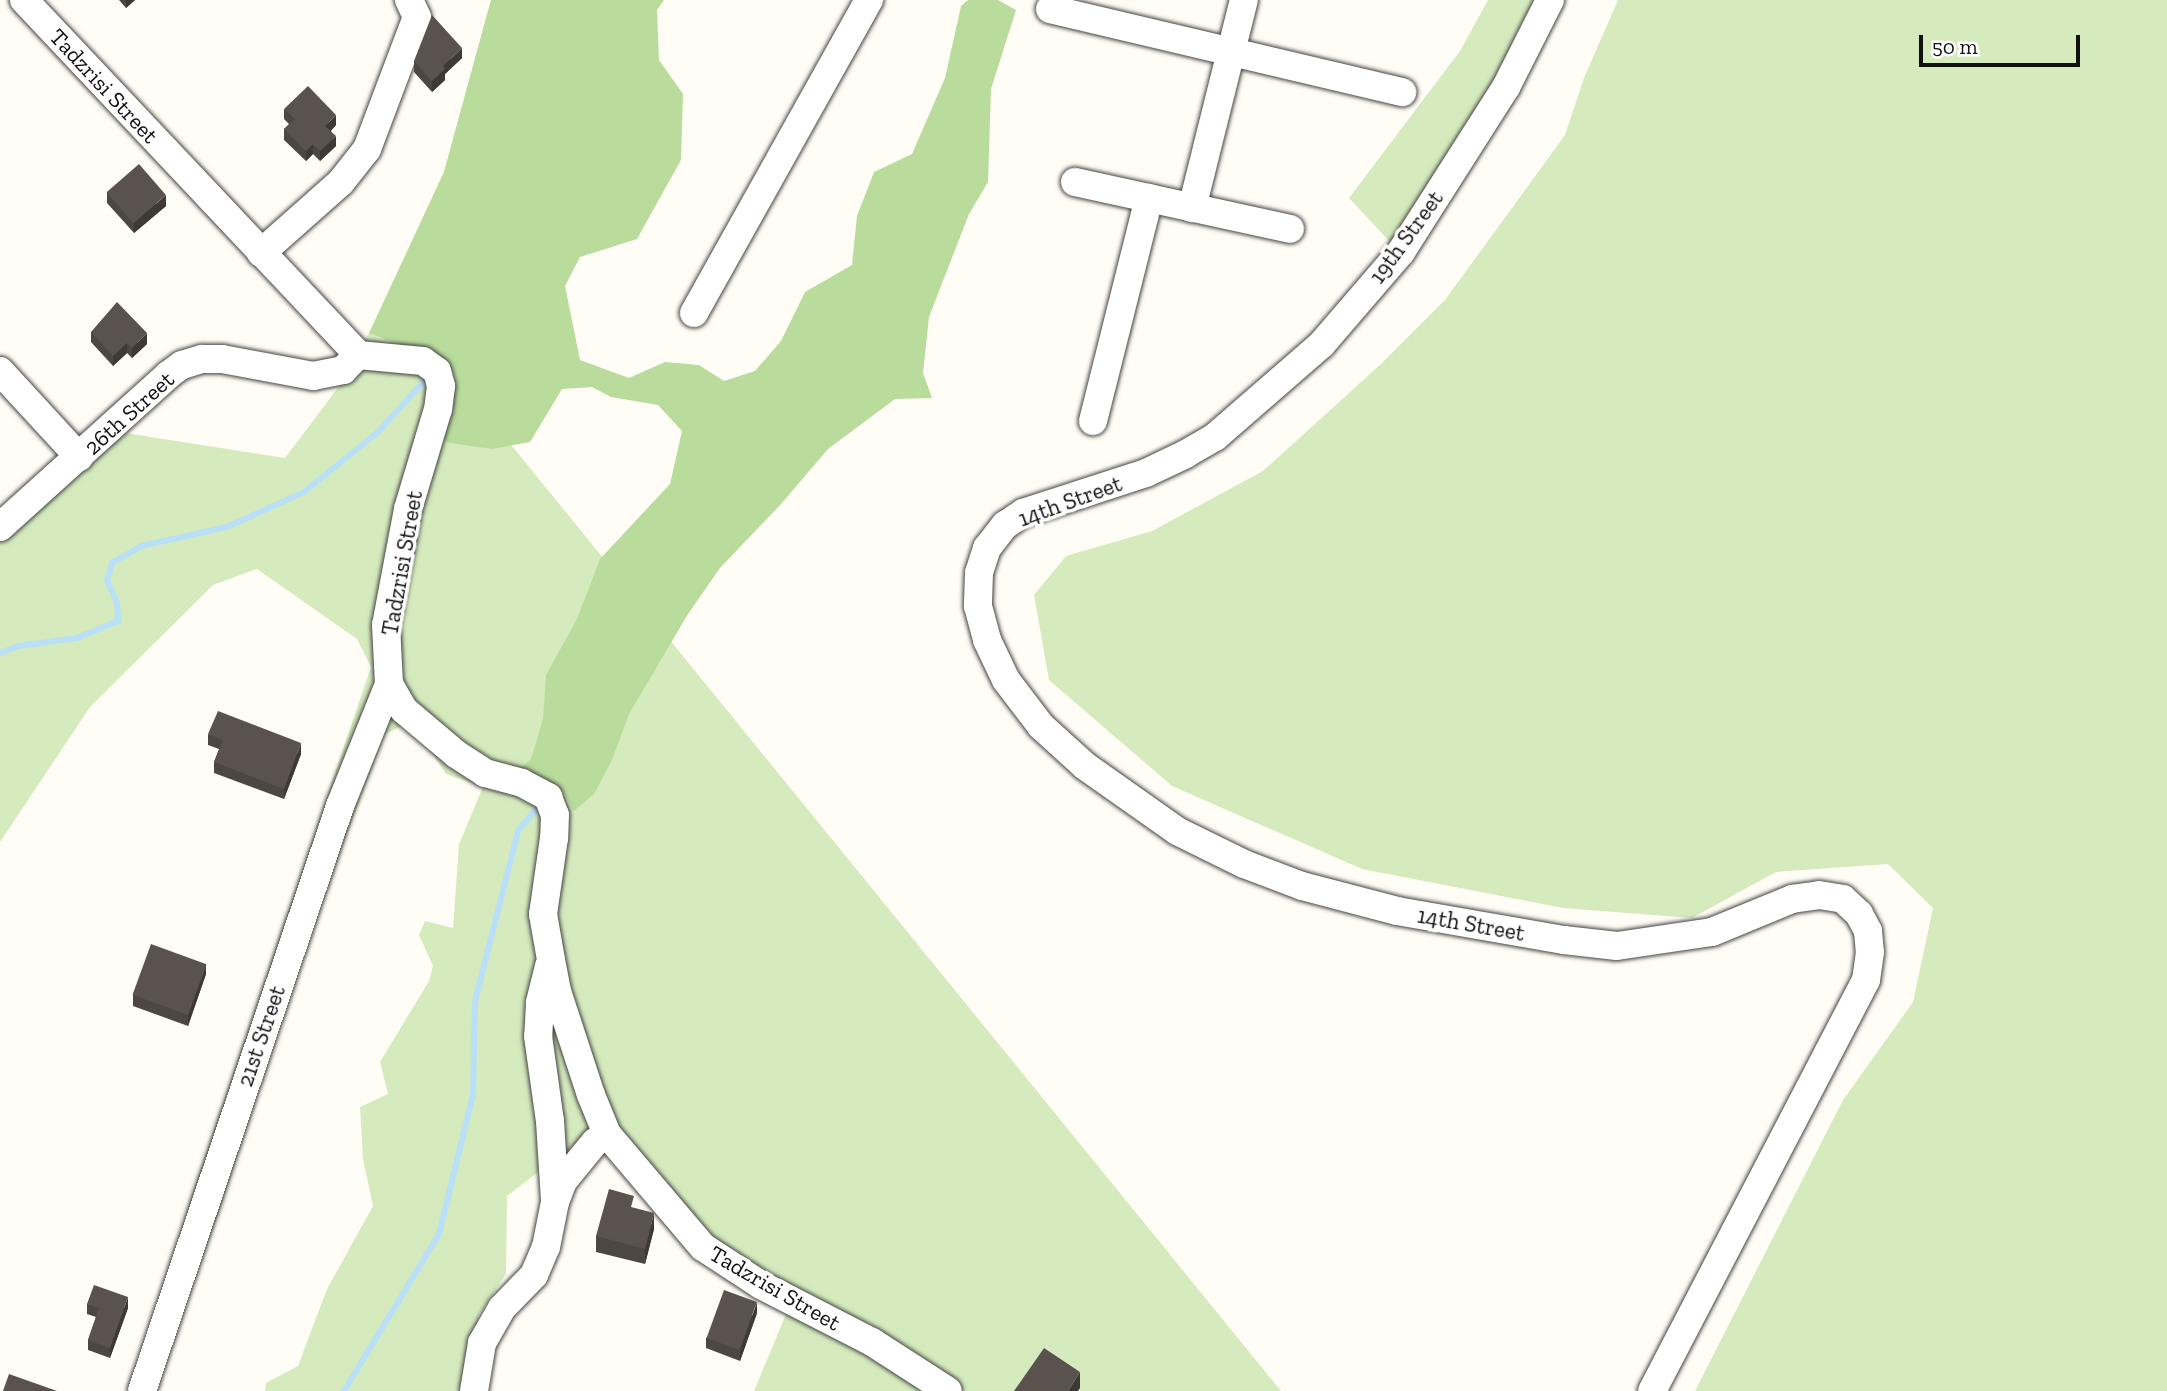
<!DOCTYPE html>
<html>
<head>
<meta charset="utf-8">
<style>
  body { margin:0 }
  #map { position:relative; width:2167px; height:1391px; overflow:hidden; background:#fffdf5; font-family:"Zilla Slab",serif }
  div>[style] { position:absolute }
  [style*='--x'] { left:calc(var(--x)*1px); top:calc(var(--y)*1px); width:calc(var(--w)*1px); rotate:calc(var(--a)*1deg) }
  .green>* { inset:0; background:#d5ebbd }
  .forest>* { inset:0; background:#b9dc9c }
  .stream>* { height:6px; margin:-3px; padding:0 3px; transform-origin:3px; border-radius:3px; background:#b9e0f7 }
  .roads { filter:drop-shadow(0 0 2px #444) drop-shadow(0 0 2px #444) }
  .minor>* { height:28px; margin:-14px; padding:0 14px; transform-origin:14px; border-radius:14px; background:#fff }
  .wall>* { inset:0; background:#4d4742 }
  .shaded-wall>* { inset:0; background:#3f3936 }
  .building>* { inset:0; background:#5a524d; transform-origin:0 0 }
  span { translate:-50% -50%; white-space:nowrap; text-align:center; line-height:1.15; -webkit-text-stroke:7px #fff; paint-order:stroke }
  .street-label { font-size:23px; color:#111 }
  .scale { position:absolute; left:1919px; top:35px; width:161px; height:32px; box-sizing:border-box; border:4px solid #111; border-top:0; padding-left:9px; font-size:21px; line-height:24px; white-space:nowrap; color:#111; -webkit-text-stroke:5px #fff; paint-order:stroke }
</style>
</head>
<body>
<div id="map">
  <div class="green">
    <div style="clip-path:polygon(491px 0,438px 355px,1281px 1391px,754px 1391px,786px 1314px,697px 1253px,597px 1127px,507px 1196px,506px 1274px,479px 1314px,465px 1391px,265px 1391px,266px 1383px,298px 1366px,327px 1289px,373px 1206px,363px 1159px,360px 1107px,388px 1094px,380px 1062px,429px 981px,433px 966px,419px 935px,425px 921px,453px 928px,459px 844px,483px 787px,446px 774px,421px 736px,402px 726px,385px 734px,299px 961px,218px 1216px,151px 1391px,134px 1391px,189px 1203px,371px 667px,357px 639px,257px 569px,213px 585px,90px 707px,0 842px,0 537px,125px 433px,285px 458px,340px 385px,378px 317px,444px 172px)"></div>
    <div style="clip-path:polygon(1488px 0,1538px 0,1492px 90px,1392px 244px,1349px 198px,1460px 51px)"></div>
    <div style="clip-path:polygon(1618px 0,2167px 0,2167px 1391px,1695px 1391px,1843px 1100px,1913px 1002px,1933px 908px,1888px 864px,1776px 872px,1692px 918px,1563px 908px,1362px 869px,1172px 786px,1049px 680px,1034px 595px,1066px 556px,1152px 531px,1263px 471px,1382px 363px,1445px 300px,1565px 135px,1584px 78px)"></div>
  </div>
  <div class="forest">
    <div style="clip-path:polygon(491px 0,664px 0,657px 10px,659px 60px,683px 94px,681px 160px,637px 239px,580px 257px,565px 286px,580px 360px,629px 378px,665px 362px,699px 365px,724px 381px,755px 371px,781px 341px,805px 292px,852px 265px,857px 216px,874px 172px,912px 154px,945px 78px,961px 6px,968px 0,998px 0,1016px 10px,991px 89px,988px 182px,969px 214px,929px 317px,923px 373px,932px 398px,895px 399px,828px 449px,781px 504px,720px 568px,688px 614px,629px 714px,612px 760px,594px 794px,574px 811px,563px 791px,518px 770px,531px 759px,543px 719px,546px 675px,577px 619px,600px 559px,670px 484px,682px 431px,658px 405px,611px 397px,592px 387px,562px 389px,530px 442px,492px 449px,450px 443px,440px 439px,456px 378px,449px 363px,369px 333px,444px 172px)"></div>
  </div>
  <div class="stream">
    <div style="--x:0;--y:653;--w:19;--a:-21"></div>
    <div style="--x:18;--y:646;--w:60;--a:-7.7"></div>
    <div style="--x:77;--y:638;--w:44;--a:-22.5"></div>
    <div style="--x:118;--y:621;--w:19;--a:-93"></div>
    <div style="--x:117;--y:602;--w:23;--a:-115"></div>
    <div style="--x:107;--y:581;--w:19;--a:-74"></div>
    <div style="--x:112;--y:563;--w:34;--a:-30"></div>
    <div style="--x:141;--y:546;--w:88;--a:-12.5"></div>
    <div style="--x:227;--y:527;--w:85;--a:-24.4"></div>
    <div style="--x:304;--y:492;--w:95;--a:-39"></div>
    <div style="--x:378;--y:432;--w:70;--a:-47.9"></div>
    <div style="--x:344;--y:1391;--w:184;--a:-58.8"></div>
    <div style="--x:439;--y:1234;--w:143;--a:-76.3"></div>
    <div style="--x:473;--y:1095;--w:94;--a:-88.8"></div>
    <div style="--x:475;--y:1001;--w:175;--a:-75.8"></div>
    <div style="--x:518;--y:831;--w:33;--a:-50"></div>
  </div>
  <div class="roads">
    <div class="minor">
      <div style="--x:24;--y:0;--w:487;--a:46.7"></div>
      <div style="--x:358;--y:355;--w:65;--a:5.3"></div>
      <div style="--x:423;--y:361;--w:17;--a:36"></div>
      <div style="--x:437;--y:371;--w:16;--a:75"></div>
      <div style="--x:441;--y:386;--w:23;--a:97"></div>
      <div style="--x:438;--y:409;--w:104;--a:106.7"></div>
      <div style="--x:408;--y:509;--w:118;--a:100.7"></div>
      <div style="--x:386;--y:625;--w:59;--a:87.1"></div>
      <div style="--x:389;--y:684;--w:30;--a:60"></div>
      <div style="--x:404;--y:710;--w:68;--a:40.2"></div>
      <div style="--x:456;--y:754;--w:35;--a:33"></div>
      <div style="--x:485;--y:773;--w:38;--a:15"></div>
      <div style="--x:522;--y:783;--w:30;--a:28"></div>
      <div style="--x:548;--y:797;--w:19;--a:69"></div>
      <div style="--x:555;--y:815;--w:23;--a:92"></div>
      <div style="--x:554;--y:838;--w:77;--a:98.2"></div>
      <div style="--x:543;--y:914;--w:47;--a:80.1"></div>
      <div style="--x:551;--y:960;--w:32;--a:79"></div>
      <div style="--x:557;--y:991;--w:109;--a:71.9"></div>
      <div style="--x:591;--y:1095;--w:42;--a:67.7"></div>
      <div style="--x:607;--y:1134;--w:148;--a:49.7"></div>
      <div style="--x:703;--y:1247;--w:69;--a:33.2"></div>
      <div style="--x:761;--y:1285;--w:125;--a:27.2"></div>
      <div style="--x:872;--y:1342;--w:90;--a:32.8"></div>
      <div style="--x:1550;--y:0;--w:97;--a:116.8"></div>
      <div style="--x:1506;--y:87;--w:196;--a:122.5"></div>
      <div style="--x:1401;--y:252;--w:121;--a:130.7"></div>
      <div style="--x:1322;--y:344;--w:142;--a:139"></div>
      <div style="--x:1215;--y:437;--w:34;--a:150"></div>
      <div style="--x:1186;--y:454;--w:44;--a:154.6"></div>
      <div style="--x:1146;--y:473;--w:129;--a:162"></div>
      <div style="--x:1023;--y:513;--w:22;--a:146"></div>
      <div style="--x:1005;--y:525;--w:29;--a:128"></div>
      <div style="--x:987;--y:548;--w:26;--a:108"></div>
      <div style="--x:979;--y:573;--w:33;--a:92"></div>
      <div style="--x:978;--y:606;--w:35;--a:75"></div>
      <div style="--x:987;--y:640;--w:44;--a:64.6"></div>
      <div style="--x:1006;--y:680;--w:58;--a:52.7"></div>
      <div style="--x:1041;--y:726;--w:59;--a:42.3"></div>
      <div style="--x:1085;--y:766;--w:113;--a:35.2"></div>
      <div style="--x:1177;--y:831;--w:75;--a:26.2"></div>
      <div style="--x:1244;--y:864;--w:62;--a:20.8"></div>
      <div style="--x:1302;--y:886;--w:98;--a:14.7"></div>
      <div style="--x:1397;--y:911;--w:169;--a:9.9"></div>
      <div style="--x:1564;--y:940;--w:53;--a:6.5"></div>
      <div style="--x:1617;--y:946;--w:96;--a:-8.4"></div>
      <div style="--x:1712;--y:932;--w:87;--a:-22.4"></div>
      <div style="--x:1792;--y:899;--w:27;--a:-8"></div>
      <div style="--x:1819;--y:895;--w:24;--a:9"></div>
      <div style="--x:1843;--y:899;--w:22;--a:43"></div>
      <div style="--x:1859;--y:914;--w:19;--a:62"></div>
      <div style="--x:1868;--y:931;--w:21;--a:85"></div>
      <div style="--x:1870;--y:952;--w:28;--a:98"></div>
      <div style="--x:1866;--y:980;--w:463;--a:117.5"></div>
      <div style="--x:1050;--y:9;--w:362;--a:13.3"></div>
      <div style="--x:1075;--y:182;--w:220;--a:12.3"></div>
      <div style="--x:1192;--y:208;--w:214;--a:-76"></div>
      <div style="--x:261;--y:253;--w:107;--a:-41.6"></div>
      <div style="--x:341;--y:182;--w:42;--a:-51.8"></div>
      <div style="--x:367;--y:149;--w:141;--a:-69.3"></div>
      <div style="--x:417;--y:17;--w:19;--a:-115"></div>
      <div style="--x:694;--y:313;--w:359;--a:-60.8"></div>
      <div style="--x:0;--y:371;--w:117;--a:47.4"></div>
      <div style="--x:1093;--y:421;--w:230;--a:-75.9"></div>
      <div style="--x:0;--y:527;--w:227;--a:-42.1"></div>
      <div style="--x:168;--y:375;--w:17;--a:-36"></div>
      <div style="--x:182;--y:365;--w:21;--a:-17"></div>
      <div style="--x:202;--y:359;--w:20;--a:0"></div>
      <div style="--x:222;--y:359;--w:93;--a:10.6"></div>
      <div style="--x:313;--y:376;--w:31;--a:-11"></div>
      <div style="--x:343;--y:370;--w:21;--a:-45"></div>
      <div style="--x:549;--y:966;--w:38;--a:104"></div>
      <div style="--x:540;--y:1003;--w:33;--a:93"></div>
      <div style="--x:538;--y:1036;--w:86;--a:82"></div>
      <div style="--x:550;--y:1121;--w:79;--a:86.4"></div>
      <div style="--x:142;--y:1391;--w:618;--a:-71.3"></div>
      <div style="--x:340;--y:806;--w:131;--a:-68.1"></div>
      <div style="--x:474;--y:1391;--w:49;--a:-80.5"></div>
      <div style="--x:482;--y:1343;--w:40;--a:-60.3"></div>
      <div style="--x:502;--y:1308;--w:46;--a:-45.9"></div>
      <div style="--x:534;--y:1275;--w:30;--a:-67"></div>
      <div style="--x:546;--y:1247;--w:46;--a:-78.7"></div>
      <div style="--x:555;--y:1202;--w:22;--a:-69"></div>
      <div style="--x:563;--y:1181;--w:50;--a:-50.6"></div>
      <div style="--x:595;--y:1142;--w:14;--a:-34"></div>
    </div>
  </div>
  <div class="wall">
    <div style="clip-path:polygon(119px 0,135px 0,126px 8px)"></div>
    <div style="clip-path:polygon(462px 58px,445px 74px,445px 80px,432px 92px,414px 72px,414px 61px)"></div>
    <div style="clip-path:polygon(284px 109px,336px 125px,331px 131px,336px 146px,320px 161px,313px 154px,306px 161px,284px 140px,284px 129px,289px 124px,284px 119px)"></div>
    <div style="clip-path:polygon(107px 192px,166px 206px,134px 233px,107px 203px)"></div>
    <div style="clip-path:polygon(91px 332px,147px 344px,132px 358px,127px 353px,113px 366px,91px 342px)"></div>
    <div style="clip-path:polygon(208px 734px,301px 754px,284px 799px,214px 773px,214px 762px,219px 749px,208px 745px)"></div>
    <div style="clip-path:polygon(206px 974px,188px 1026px,133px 1006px,133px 995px)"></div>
    <div style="clip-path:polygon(634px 1208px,654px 1229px,645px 1264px,596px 1252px,596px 1236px)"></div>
    <div style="clip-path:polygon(87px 1304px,128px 1308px,110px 1358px,88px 1350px,88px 1340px,96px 1317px,87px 1314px)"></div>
    <div style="clip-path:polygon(757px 1313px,740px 1361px,706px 1348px,706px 1338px)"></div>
  </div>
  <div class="shaded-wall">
    <div style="clip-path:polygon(126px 0,135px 0,126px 8px)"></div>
    <div style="clip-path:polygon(462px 48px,462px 58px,445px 74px,445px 80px,432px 92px,432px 81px,443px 66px)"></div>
    <div style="clip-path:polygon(336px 115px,336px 125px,325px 136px,325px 126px)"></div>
    <div style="clip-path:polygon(336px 136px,336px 146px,320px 161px,320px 151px)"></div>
    <div style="clip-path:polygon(313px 144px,313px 154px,306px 161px,306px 151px)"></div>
    <div style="clip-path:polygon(166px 195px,166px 206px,134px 233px,134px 223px)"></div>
    <div style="clip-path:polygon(147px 333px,147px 344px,132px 358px,132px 348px)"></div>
    <div style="clip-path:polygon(127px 343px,127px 353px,113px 366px,113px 356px)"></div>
    <div style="clip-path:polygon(301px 743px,301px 754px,284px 799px,284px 789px)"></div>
    <div style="clip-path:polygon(206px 964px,206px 974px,188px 1026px,188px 1015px)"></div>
    <div style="clip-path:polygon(654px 1213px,654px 1229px,645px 1264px,645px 1249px)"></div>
    <div style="clip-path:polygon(128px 1297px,128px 1308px,110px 1358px,110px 1348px)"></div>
    <div style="clip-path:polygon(757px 1302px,757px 1313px,740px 1361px,740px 1351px)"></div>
    <div style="clip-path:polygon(1080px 1372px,1080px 1388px,1078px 1391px,1068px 1391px)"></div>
  </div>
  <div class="building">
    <div style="clip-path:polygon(432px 15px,462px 48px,443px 66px,445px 69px,432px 81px,414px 61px)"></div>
    <div style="clip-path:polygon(308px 86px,336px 115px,325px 126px,336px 136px,320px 151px,313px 144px,306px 151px,284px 129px,295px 119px,284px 109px)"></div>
    <div style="left:139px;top:164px;width:41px;height:43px;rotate:49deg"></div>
    <div style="clip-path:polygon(117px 302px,147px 333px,132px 348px,127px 343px,113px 356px,91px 332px)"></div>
    <div style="clip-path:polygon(218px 711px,301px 743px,284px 789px,214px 762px,223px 740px,208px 734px)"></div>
    <div style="left:151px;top:944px;width:59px;height:54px;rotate:20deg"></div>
    <div style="clip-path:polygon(609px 1189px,634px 1196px,631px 1207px,654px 1213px,645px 1249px,596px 1236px)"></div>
    <div style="clip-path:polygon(94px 1285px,128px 1297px,110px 1348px,88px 1340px,99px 1308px,87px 1304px)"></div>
    <div style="left:724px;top:1290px;width:35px;height:51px;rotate:20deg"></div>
    <div style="clip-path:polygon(1044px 1348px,1080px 1372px,1068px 1391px,1014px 1391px)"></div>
    <div style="clip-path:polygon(9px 1374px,57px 1391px,3px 1391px)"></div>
  </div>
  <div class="street-label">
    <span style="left:104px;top:86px;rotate:47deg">Tadzrisi Street</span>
    <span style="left:1406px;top:237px;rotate:-54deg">19th Street</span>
    <span style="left:129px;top:413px;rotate:-42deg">26th Street</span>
    <span style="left:1070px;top:501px;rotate:-20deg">14th Street</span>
    <span style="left:402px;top:563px;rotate:-80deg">Tadzrisi Street</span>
    <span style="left:1471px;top:924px;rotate:10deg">14th Street</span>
    <span style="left:261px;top:1036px;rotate:-71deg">21st Street</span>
    <span style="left:775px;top:1288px;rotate:30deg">Tadzrisi Street</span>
  </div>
  <div class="scale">50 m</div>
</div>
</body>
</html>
